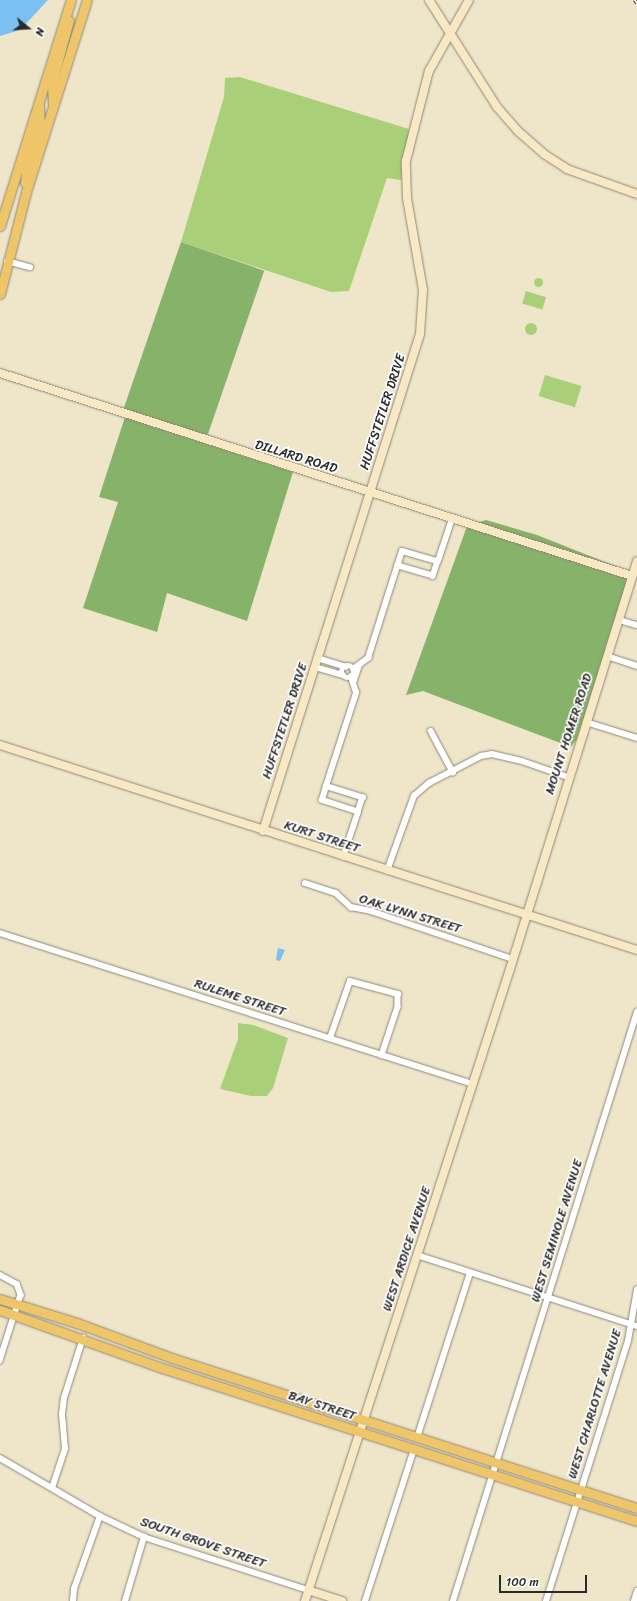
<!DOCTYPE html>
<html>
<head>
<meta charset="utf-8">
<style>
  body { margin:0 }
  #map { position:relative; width:637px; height:1601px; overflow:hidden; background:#efe5c9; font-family:Sriracha,sans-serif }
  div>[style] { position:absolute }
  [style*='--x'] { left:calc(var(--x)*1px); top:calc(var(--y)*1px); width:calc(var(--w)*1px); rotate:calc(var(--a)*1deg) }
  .green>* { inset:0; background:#aacf79; transform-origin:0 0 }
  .round { border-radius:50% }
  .forest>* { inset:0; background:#87b269; transform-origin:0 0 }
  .water>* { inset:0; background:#7bc0f2 }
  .roads { filter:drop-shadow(0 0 1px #8d887a) drop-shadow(0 0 1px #8d887a) }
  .street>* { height:5.5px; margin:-2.75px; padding:0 2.75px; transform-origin:2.75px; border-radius:2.75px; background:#fff }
  .street>.ring { margin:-2.75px; padding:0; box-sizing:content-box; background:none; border:5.5px solid #fff; border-radius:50% }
  .secondary>* { height:8px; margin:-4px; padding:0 4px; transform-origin:4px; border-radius:4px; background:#f8e8c3 }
  .primary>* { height:9px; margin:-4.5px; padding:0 4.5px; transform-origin:4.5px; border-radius:4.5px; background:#eec569 }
  .rail>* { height:3.5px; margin-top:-1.75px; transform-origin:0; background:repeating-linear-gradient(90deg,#fff 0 6px,#2b2b2b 0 12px); box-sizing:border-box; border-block:1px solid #2b2b2b }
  span { translate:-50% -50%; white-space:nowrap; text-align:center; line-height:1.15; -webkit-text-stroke:3.5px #fff; paint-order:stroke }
  .street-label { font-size:13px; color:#2b2b2b }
  .north { position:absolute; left:8px; top:8px; width:40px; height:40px; -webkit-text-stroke:3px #fff; paint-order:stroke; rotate:108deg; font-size:11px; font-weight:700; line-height:16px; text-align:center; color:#2b2b2b }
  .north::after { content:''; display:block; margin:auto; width:14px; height:18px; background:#2b2b2b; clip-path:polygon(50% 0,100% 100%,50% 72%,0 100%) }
  .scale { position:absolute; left:499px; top:1575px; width:88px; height:18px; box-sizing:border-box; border:2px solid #2b2b2b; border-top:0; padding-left:5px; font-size:12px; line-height:14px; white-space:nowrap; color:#2b2b2b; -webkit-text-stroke:3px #fff; paint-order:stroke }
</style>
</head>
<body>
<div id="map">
  <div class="green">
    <div style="clip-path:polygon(240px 77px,409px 129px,401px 180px,387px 178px,349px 291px,331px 292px,181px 242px,224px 97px,225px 78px)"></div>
    <div class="round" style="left:533.5px;top:277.5px;width:9px;height:9px"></div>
    <div style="left:526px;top:291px;width:21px;height:13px;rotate:17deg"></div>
    <div class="round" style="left:525px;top:323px;width:12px;height:12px"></div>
    <div style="left:545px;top:375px;width:38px;height:22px;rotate:17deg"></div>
    <div style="clip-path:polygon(238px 1023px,253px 1025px,288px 1038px,273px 1088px,267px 1096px,251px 1096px,220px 1089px,238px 1039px)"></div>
  </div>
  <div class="forest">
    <div style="left:181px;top:242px;width:88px;height:178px;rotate:19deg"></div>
    <div style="clip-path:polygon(125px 417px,293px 472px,247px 621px,167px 593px,157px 632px,83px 608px,118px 502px,99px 497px)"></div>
    <div style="clip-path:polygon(486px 520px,537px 535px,630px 572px,477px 523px)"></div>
    <div style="clip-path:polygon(469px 527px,628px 578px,577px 739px,571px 747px,423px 691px,406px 695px,466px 529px)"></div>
  </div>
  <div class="water">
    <div style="clip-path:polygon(0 0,48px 0,20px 30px,0 36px)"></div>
    <div style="clip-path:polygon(278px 948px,285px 950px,280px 961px,276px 960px)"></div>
  </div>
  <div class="roads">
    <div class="street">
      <div style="--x:7;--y:261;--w:24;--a:15"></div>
      <div style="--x:438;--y:561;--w:44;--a:-71.6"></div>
      <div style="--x:619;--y:620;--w:19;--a:16"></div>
      <div style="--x:607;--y:656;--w:32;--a:18"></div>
      <div style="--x:317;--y:658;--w:30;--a:17"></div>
      <div class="ring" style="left:342px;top:666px;width:6.5px;height:6.5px"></div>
      <div style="--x:315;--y:667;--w:29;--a:16"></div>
      <div style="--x:353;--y:669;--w:19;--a:-36"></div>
      <div style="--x:368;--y:658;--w:112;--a:-72.4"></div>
      <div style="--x:402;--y:551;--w:37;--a:16"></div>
      <div style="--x:438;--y:561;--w:16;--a:108"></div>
      <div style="--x:433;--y:576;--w:37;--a:-164"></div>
      <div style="--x:353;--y:683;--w:18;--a:-71"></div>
      <div style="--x:586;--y:722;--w:53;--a:17.4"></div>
      <div style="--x:431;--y:731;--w:47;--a:61.8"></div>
      <div style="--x:326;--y:786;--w:39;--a:17"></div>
      <div style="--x:363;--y:797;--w:16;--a:108"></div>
      <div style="--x:358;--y:812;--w:38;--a:-162"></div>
      <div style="--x:322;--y:800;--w:15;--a:-74"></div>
      <div style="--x:326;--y:786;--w:98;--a:-72.1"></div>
      <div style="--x:356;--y:693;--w:17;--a:-107"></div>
      <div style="--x:343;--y:857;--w:47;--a:-71.6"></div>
      <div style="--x:387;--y:871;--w:80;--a:-70.2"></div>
      <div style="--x:414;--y:796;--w:20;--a:-41"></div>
      <div style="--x:429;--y:783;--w:59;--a:-27.4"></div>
      <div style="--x:481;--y:756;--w:11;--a:-10"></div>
      <div style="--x:492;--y:754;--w:31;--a:13"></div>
      <div style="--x:522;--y:761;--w:49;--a:19.2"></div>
      <div style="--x:305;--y:883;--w:33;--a:18"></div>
      <div style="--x:336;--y:893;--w:21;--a:43"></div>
      <div style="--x:351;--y:907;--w:20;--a:11"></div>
      <div style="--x:371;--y:911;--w:150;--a:18.7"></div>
      <div style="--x:0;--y:933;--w:497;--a:17.7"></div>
      <div style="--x:330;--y:1038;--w:60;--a:-70.7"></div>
      <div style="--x:350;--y:981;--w:50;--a:15.2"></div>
      <div style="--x:398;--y:994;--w:13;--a:90"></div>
      <div style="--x:398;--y:1007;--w:51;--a:108.4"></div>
      <div style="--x:417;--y:1255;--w:231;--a:17.9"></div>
      <div style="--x:0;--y:1275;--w:19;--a:28"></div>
      <div style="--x:17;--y:1284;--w:12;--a:70"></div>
      <div style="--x:21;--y:1295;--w:69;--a:107.7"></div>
      <div style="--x:417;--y:1438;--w:173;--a:-72.2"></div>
      <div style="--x:0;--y:1458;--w:116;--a:30.1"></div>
      <div style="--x:100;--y:1516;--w:49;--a:25.5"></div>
      <div style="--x:144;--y:1537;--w:172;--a:17.9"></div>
      <div style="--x:52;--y:1488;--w:41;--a:-71.6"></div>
      <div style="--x:65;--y:1449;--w:35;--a:-95"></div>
      <div style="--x:62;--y:1414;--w:16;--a:-83"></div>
      <div style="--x:64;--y:1398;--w:63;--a:-72.4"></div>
      <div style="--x:73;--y:1601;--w:12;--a:-85"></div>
      <div style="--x:74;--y:1589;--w:77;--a:-70.4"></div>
      <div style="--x:125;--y:1601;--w:67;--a:-73.5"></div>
      <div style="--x:365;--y:1601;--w:160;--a:-72.1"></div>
      <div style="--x:453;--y:1601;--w:617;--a:-72.65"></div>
      <div style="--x:546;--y:1601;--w:273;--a:-72.5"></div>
      <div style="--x:628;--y:1341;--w:52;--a:-80"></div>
      <div style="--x:634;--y:1601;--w:10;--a:-73"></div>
    </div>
    <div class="secondary">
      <div style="--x:429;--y:0;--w:127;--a:57.6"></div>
      <div style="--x:497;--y:107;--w:33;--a:49"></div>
      <div style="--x:519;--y:132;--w:33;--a:41"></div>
      <div style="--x:544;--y:154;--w:27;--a:33"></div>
      <div style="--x:567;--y:169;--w:74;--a:19.7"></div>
      <div style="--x:0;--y:373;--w:664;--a:17.81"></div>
      <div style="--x:0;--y:745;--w:669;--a:17.84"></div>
      <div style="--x:263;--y:831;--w:521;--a:-72.47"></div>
      <div style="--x:420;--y:334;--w:44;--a:-86.1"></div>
      <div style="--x:423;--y:290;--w:93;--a:-99.9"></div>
      <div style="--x:407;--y:198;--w:37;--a:-92"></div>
      <div style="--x:406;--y:161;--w:93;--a:-75.7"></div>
      <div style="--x:429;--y:71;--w:81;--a:-60.6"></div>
      <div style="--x:308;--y:1590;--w:36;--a:18"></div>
      <div style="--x:305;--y:1601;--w:664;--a:-72.03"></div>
      <div style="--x:510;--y:969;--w:427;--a:-72.7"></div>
    </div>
    <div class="primary">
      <div style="--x:53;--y:104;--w:22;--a:-93"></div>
      <div style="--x:52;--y:82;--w:64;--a:-74.7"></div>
      <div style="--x:25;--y:183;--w:12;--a:-85"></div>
      <div style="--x:26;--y:171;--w:47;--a:-72.7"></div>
      <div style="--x:40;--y:126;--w:21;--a:-93"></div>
      <div style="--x:0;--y:226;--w:237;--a:-72.6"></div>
      <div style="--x:0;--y:294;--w:105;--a:-75.7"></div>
      <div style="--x:26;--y:192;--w:201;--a:-72.4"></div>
      <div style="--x:0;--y:1299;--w:81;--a:17.3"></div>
      <div style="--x:77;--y:1323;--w:101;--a:20.2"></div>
      <div style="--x:172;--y:1358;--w:489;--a:17.9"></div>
      <div style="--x:0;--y:1310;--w:169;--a:19.7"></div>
      <div style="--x:159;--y:1367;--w:502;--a:17.86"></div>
    </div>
  </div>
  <div class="rail">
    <div style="--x:635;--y:0;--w:4;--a:56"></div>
  </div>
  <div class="street-label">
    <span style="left:383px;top:412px;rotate:-72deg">HUFFSTETLER DRIVE</span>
    <span style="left:296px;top:457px;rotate:17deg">DILLARD ROAD</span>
    <span style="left:285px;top:721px;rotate:-72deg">HUFFSTETLER DRIVE</span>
    <span style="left:569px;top:734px;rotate:-72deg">MOUNT HOMER ROAD</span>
    <span style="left:322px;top:837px;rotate:18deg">KURT STREET</span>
    <span style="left:410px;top:914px;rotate:17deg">OAK LYNN STREET</span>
    <span style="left:240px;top:998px;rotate:18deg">RULEME STREET</span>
    <span style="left:557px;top:1231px;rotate:-73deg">WEST SEMINOLE AVENUE</span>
    <span style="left:407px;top:1249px;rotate:-72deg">WEST ARDICE AVENUE</span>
    <span style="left:595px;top:1404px;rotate:-73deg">WEST CHARLOTTE AVENUE</span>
    <span style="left:322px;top:1406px;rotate:18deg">BAY STREET</span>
    <span style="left:203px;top:1543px;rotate:19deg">SOUTH GROVE STREET</span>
  </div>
  <div class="north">N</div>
  <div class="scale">100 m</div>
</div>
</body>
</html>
